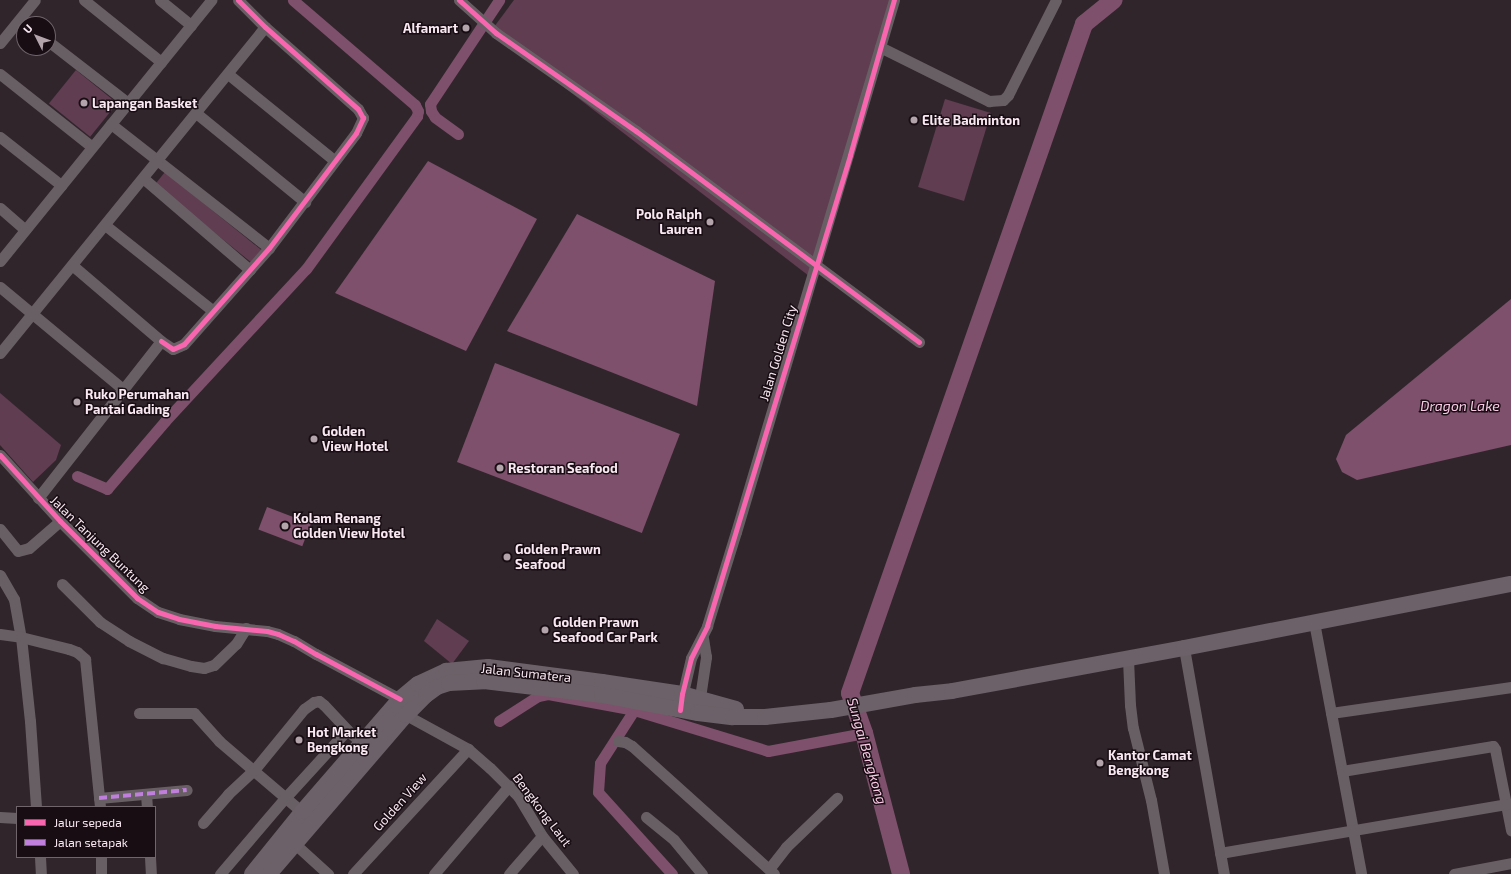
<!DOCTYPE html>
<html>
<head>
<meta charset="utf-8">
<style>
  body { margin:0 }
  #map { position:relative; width:1511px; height:874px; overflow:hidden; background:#31252c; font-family:"Exo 2",sans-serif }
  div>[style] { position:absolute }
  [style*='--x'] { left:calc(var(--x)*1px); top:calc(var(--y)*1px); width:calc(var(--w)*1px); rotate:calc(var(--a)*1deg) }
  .green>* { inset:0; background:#603d51; transform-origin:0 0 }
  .water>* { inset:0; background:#7e506c; transform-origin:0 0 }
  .canal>* { height:11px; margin:-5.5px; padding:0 5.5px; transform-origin:5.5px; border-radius:5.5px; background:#7e506c }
  .river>* { height:18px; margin:-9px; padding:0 9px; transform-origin:9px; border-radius:9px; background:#7e506c }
  .street>* { height:11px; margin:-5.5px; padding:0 5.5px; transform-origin:5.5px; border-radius:5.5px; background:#685f64 }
  .secondary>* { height:16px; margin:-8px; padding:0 8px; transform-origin:8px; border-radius:8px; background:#6c6168 }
  .quiet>* { height:4px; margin-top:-2px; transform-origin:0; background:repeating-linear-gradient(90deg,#c07fdc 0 8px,transparent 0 12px) }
  .cycleway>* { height:5px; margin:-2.5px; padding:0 2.5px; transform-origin:2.5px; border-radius:2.5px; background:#f766af }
  .dots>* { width:11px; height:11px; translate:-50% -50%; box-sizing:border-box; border:2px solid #170d13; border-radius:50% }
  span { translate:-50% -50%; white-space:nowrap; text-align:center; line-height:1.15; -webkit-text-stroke:3px #170d13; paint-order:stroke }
  .poi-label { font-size:13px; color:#f9e8f1; font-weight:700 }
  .right { translate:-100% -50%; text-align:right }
  .left { translate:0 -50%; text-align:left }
  .street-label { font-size:13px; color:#f9e8f1 }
  .water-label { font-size:14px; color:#fbcbe6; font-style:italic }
  .legend { position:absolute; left:16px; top:806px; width:140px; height:52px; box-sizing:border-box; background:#170d13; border:1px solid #71656c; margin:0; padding:5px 7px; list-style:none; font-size:12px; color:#f9e8f1 }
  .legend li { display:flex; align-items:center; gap:8px; height:20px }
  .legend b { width:20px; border:1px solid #71656c }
  .north { position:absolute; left:16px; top:16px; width:40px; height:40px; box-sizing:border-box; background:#170d13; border:1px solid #71656c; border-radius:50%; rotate:312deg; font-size:11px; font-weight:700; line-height:16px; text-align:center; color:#f9e8f1 }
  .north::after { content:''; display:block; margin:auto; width:14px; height:18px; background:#b3a4ac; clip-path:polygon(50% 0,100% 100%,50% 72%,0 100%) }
</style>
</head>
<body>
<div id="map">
  <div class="green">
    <div style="clip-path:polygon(514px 0,892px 0,809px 276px,491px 31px)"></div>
    <div style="left:76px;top:70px;width:53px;height:43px;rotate:39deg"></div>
    <div style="left:945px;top:99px;width:48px;height:92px;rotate:17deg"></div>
    <div style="left:165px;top:172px;width:130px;height:16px;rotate:39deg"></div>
    <div style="clip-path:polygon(0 393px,61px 445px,56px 460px,33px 482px,0 445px)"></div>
    <div style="clip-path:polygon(437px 619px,469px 641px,452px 664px,424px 641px)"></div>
  </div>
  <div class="water">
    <div style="clip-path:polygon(428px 161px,537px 219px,466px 351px,335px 293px)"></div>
    <div style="clip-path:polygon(577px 214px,715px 281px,697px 406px,507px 331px)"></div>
    <div style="clip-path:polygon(1511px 299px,1511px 445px,1357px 480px,1342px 472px,1336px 459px,1346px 435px)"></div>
    <div style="left:495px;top:363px;width:198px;height:106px;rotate:21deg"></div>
    <div style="left:267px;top:507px;width:47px;height:24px;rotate:21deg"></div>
  </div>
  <div class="canal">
    <div style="--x:458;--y:134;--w:29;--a:-144"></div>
    <div style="--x:435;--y:117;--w:7;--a:-124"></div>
    <div style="--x:431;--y:111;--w:7;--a:-98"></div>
    <div style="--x:430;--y:104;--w:125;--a:-56.4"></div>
    <div style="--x:77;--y:476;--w:33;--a:23"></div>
    <div style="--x:107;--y:489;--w:89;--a:-49.5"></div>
    <div style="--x:165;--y:421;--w:207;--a:-47.2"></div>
    <div style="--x:306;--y:269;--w:189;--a:-54"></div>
    <div style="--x:417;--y:116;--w:5;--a:-79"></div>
    <div style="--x:418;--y:111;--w:7;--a:-117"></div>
    <div style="--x:415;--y:105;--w:161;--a:-139.3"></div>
    <div style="--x:499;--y:721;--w:46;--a:-32.7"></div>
    <div style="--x:538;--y:696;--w:10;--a:-11"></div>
    <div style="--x:548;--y:694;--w:87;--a:10.5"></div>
    <div style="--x:672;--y:874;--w:110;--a:-132.1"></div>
    <div style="--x:598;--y:792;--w:29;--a:-86"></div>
    <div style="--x:600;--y:763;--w:63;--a:-57.3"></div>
    <div style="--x:634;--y:710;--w:140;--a:17"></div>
    <div style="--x:768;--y:751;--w:98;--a:-10.6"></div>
  </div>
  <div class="river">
    <div style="--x:901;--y:874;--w:146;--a:-104.7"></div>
    <div style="--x:864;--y:733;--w:42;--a:-109.3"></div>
    <div style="--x:850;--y:693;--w:709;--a:-70.72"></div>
    <div style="--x:1084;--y:24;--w:38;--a:-39"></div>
  </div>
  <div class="street">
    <div style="--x:84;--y:0;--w:99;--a:38.8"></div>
    <div style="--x:160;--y:0;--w:40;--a:39"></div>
    <div style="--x:459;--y:0;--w:50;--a:41.7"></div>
    <div style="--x:496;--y:33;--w:171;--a:35"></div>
    <div style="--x:636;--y:131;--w:353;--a:36.7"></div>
    <div style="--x:48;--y:41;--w:101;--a:37.8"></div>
    <div style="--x:0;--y:43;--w:55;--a:-50.9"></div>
    <div style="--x:880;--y:47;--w:122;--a:26.4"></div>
    <div style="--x:989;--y:101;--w:14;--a:-4"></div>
    <div style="--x:1003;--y:100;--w:7;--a:-45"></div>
    <div style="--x:1008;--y:95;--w:106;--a:-63.2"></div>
    <div style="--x:0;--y:74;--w:117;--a:38.4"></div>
    <div style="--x:228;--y:74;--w:136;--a:39.1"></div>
    <div style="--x:196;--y:113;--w:141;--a:39.2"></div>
    <div style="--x:111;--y:124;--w:201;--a:38.1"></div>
    <div style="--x:0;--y:137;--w:78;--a:38.2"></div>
    <div style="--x:143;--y:178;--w:141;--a:40.7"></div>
    <div style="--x:0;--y:208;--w:33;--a:41"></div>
    <div style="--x:105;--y:225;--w:138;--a:38.5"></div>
    <div style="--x:0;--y:261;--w:336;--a:-51"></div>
    <div style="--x:0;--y:287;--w:160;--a:39.7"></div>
    <div style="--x:161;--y:341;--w:14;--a:34"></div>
    <div style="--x:173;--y:349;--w:12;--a:-24"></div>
    <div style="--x:184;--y:344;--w:128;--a:-48.5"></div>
    <div style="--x:269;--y:248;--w:144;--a:-52.9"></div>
    <div style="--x:356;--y:133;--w:17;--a:-65"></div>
    <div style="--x:363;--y:118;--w:10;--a:-119"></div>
    <div style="--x:358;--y:109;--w:124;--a:-138.6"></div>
    <div style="--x:265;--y:27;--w:38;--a:-135"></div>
    <div style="--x:0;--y:353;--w:420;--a:-50.9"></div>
    <div style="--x:0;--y:455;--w:89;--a:47.7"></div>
    <div style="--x:60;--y:521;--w:109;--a:45"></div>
    <div style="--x:137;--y:598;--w:25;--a:34"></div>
    <div style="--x:158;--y:612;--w:22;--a:18"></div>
    <div style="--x:179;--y:619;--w:37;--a:11"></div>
    <div style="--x:215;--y:626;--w:52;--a:5.5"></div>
    <div style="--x:267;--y:631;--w:11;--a:15"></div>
    <div style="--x:278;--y:634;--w:17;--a:24"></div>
    <div style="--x:294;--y:641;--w:26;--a:31"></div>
    <div style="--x:316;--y:654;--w:95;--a:28.2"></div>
    <div style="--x:38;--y:498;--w:199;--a:-51.9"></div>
    <div style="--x:161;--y:341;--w:117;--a:-139.5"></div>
    <div style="--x:0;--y:529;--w:28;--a:51"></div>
    <div style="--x:18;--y:551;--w:11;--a:-15"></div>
    <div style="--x:29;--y:548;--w:41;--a:-41.1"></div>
    <div style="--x:0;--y:575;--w:28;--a:60"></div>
    <div style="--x:14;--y:599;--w:39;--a:80"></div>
    <div style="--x:21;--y:637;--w:84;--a:83.9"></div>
    <div style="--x:30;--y:721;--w:86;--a:86"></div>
    <div style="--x:62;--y:584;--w:54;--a:45"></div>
    <div style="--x:100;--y:622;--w:35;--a:33"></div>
    <div style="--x:129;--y:641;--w:38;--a:27"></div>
    <div style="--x:163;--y:658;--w:29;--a:16"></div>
    <div style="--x:191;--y:666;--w:13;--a:9"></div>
    <div style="--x:204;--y:668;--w:10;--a:-17"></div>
    <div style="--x:214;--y:665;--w:30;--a:-44"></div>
    <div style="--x:236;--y:644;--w:19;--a:-58"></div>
    <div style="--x:1314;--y:622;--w:256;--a:79.4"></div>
    <div style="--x:0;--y:634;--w:21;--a:8"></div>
    <div style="--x:21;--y:637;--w:49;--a:14"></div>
    <div style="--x:69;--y:649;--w:9;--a:21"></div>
    <div style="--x:77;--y:652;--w:11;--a:41"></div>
    <div style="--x:85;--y:659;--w:149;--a:84.2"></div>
    <div style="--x:1184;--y:648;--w:230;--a:80"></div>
    <div style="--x:1128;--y:659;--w:46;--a:87.5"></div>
    <div style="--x:1130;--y:705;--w:23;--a:83"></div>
    <div style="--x:1133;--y:728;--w:74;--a:76"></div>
    <div style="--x:1151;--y:800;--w:75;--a:80"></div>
    <div style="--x:681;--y:701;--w:44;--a:-76.9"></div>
    <div style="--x:691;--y:658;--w:36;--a:-63"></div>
    <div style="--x:707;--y:626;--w:98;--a:-72.9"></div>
    <div style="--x:736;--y:532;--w:555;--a:-73.46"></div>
    <div style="--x:699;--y:704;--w:48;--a:-81.5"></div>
    <div style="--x:706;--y:657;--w:19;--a:-99"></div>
    <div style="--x:139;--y:713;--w:55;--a:0"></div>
    <div style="--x:194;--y:713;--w:38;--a:48"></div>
    <div style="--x:219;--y:741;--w:109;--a:40.5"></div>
    <div style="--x:1331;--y:713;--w:182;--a:-8.2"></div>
    <div style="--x:406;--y:715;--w:71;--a:28.7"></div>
    <div style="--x:468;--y:749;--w:29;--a:41"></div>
    <div style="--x:490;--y:768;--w:40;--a:45"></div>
    <div style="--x:518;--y:796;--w:47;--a:59"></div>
    <div style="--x:542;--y:836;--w:49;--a:50.8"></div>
    <div style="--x:618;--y:741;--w:7;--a:8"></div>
    <div style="--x:625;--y:742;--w:8;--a:30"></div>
    <div style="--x:632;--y:746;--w:191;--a:42"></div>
    <div style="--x:1342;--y:771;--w:153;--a:-9.4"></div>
    <div style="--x:1493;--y:746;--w:4;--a:56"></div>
    <div style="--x:1495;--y:749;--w:83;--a:78.8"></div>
    <div style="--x:146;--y:794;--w:13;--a:86"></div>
    <div style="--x:99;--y:798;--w:88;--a:-5.2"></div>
    <div style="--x:0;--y:817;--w:17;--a:3"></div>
    <div style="--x:646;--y:817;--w:36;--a:39"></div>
    <div style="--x:674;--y:840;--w:44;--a:50.5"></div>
    <div style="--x:203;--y:823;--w:38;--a:-49"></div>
    <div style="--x:228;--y:794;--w:35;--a:-43"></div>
    <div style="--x:254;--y:770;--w:79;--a:-50.7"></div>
    <div style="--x:304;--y:709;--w:12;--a:-35"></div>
    <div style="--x:314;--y:702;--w:5;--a:-11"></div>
    <div style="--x:319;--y:701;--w:6;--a:39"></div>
    <div style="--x:324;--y:705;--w:34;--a:47"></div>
    <div style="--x:347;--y:730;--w:20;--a:41"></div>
    <div style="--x:295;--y:844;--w:45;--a:42.3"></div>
    <div style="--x:1220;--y:853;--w:290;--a:-9.7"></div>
    <div style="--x:40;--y:857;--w:17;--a:87"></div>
    <div style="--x:101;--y:857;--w:17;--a:90"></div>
    <div style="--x:150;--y:857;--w:17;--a:87"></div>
    <div style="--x:769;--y:869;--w:28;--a:-52"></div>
    <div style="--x:786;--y:847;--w:71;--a:-43.9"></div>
    <div style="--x:220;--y:874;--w:100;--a:-49.5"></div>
    <div style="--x:285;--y:798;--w:92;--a:-47.6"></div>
    <div style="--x:353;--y:874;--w:170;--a:-47.4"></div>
    <div style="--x:434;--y:874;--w:116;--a:-49.6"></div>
    <div style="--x:509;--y:874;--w:50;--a:-49"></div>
    <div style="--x:1454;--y:874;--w:58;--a:-10.9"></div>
  </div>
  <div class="secondary">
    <div style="--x:252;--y:874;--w:80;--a:-51.1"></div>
    <div style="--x:302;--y:812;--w:150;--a:-49.1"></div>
    <div style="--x:400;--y:699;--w:23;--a:-40"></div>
    <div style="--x:418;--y:684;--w:31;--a:-25"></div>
    <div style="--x:446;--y:671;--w:42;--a:-5.4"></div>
    <div style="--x:488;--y:667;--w:115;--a:7.5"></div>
    <div style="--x:602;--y:682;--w:81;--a:8.5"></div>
    <div style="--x:682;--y:694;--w:56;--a:15.5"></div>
    <div style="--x:269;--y:874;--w:210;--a:-49.3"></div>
    <div style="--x:406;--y:715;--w:28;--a:-45"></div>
    <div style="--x:426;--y:695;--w:14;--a:-36"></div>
    <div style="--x:437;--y:687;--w:13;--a:-18"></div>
    <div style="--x:449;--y:683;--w:35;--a:-3"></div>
    <div style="--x:484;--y:681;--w:119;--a:6.8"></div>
    <div style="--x:602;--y:695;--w:98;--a:10.6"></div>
    <div style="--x:698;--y:713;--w:35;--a:7"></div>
    <div style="--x:733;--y:717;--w:32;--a:0"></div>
    <div style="--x:765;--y:717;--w:66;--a:-6.1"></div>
    <div style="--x:831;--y:710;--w:85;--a:-10.1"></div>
    <div style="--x:915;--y:695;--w:37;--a:-6"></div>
    <div style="--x:952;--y:691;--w:236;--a:-10.5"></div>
    <div style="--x:1184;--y:648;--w:333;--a:-11.1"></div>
  </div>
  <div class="quiet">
    <div style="--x:99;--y:798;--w:88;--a:-5.2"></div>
  </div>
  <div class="cycleway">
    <div style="--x:459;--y:0;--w:50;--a:41.7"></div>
    <div style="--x:496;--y:33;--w:171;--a:35"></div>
    <div style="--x:636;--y:131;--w:353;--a:36.7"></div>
    <div style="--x:161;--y:341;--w:14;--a:34"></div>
    <div style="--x:173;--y:349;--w:12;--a:-24"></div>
    <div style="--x:184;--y:344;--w:128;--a:-48.5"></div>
    <div style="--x:269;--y:248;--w:144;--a:-52.9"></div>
    <div style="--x:356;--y:133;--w:17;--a:-65"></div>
    <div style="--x:363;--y:118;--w:10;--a:-119"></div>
    <div style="--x:358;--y:109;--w:124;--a:-138.6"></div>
    <div style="--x:265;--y:27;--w:38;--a:-135"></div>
    <div style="--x:0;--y:455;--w:89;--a:47.7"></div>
    <div style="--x:60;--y:521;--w:109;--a:45"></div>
    <div style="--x:137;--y:598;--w:25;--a:34"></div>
    <div style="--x:158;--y:612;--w:22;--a:18"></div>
    <div style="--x:179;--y:619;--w:37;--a:11"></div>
    <div style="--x:215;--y:626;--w:52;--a:5.5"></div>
    <div style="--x:267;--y:631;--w:11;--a:15"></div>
    <div style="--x:278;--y:634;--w:17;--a:24"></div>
    <div style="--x:294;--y:641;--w:26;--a:31"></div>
    <div style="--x:316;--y:654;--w:95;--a:28.2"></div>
    <div style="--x:680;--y:710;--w:16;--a:-83"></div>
    <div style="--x:682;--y:694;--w:37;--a:-76"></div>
    <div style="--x:691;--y:658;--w:36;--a:-63"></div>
    <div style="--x:707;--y:626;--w:492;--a:-73.1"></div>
    <div style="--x:850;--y:155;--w:161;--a:-74.2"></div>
  </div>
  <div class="dots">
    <div style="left:466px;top:28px;background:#b3a4ac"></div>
    <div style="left:84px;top:103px;background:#b3a4ac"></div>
    <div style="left:914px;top:120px;background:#b3a4ac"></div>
    <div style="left:710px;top:222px;background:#b3a4ac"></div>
    <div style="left:77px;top:402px;background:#b3a4ac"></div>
    <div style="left:314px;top:439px;background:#b3a4ac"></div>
    <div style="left:500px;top:468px;background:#b3a4ac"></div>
    <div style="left:285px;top:526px;background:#b3a4ac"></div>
    <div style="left:507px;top:557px;background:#b3a4ac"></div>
    <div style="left:545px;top:630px;background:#b3a4ac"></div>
    <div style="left:299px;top:740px;background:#b3a4ac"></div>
    <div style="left:1100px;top:763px;background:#b3a4ac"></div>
  </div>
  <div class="poi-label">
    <span class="right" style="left:458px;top:28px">Alfamart</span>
    <span class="left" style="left:92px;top:103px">Lapangan Basket</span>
    <span class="left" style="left:922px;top:120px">Elite Badminton</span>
    <span class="right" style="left:702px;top:222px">Polo Ralph<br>Lauren</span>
    <span class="left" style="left:85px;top:402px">Ruko Perumahan<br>Pantai Gading</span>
    <span class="left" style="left:322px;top:439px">Golden<br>View Hotel</span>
    <span class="left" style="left:508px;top:468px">Restoran Seafood</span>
    <span class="left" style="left:293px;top:526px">Kolam Renang<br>Golden View Hotel</span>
    <span class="left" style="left:515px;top:557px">Golden Prawn<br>Seafood</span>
    <span class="left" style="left:553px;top:630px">Golden Prawn<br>Seafood Car Park</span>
    <span class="left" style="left:307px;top:740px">Hot Market<br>Bengkong</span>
    <span class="left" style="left:1108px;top:763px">Kantor Camat<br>Bengkong</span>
  </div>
  <div class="street-label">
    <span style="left:778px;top:353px;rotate:-73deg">Jalan Golden City</span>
    <span style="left:100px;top:544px;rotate:44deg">Jalan Tanjung Buntung</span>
    <span style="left:526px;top:673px;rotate:6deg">Jalan Sumatera</span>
    <span style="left:400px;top:802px;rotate:-48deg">Golden View</span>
    <span style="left:542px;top:810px;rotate:53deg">Bengkong Laut</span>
  </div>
  <div class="water-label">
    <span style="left:1460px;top:406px">Dragon Lake</span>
    <span style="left:867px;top:751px;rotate:74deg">Sungai Bengkong</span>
  </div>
  <ul class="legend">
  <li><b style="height:5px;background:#f766af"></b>Jalur sepeda</li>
  <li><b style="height:5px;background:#c07fdc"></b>Jalan setapak</li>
  </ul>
  <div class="north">U</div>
</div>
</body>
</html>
